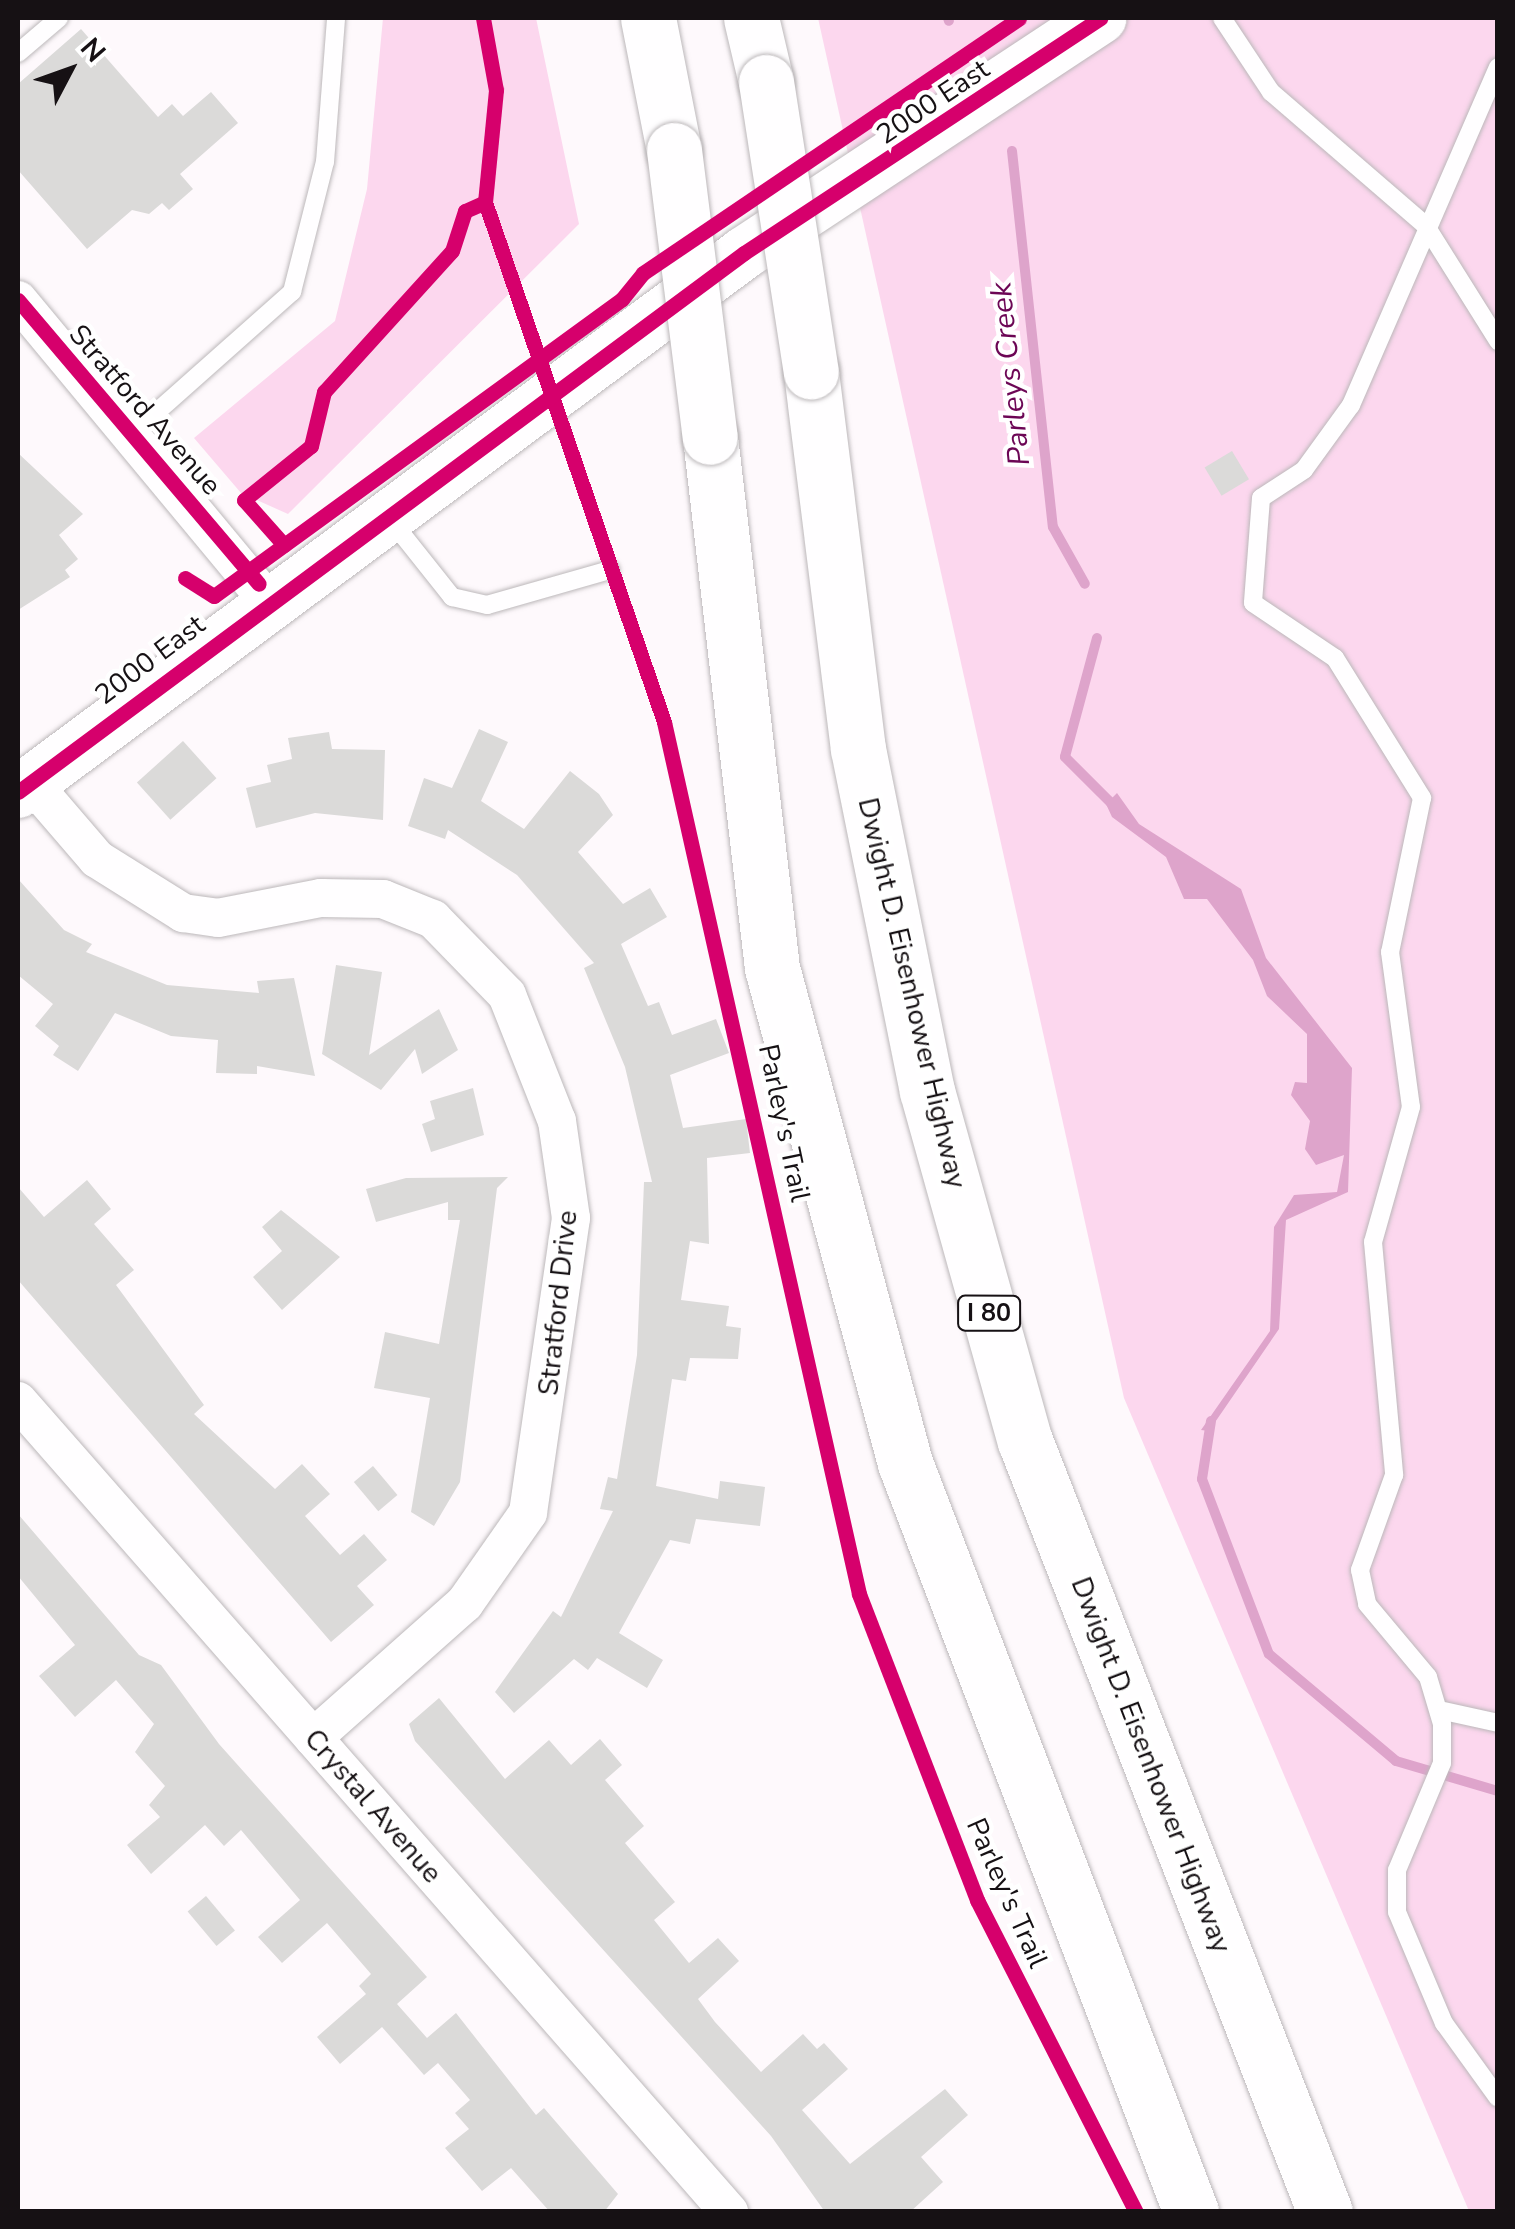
<!DOCTYPE html>
<html>
<head>
<meta charset="utf-8">
<style>
  body { margin:0 }
  #map { position:relative; width:1515px; height:2229px; overflow:hidden; background:#fef9fc; font-family:"Nunito Sans",sans-serif }
  div>[style] { position:absolute }
  [style*='--x'] { left:calc(var(--x)*1px); top:calc(var(--y)*1px); width:calc(var(--w)*1px); rotate:calc(var(--a)*1deg) }
  .green>* { inset:0; background:#fcd7ee }
  .water>* { inset:0; background:#dea4cb }
  .stream>* { height:10px; margin:-5px; padding:0 5px; transform-origin:5px; border-radius:5px; background:#dea4cb }
  .building>* { inset:0; background:#dbdad9; transform-origin:0 0 }
  .roads { filter:drop-shadow(0 0 2px #bcb8ba) drop-shadow(0 0 2px #bcb8ba) }
  .lane>* { height:18px; margin:-9px; padding:0 9px; transform-origin:9px; border-radius:9px; background:#fffeff }
  .street>* { height:38px; margin:-19px; padding:0 19px; transform-origin:19px; border-radius:19px; background:#fffeff }
  .secondary>* { height:52px; margin:-26px; padding:0 26px; transform-origin:26px; border-radius:26px; background:#fffeff }
  .highway>* { height:55px; margin:-27.5px; padding:0 27.5px; transform-origin:27.5px; border-radius:27.5px; background:#fffeff }
  .bridges { filter:drop-shadow(0 0 2px #bcb8ba) drop-shadow(0 0 2px #bcb8ba) }
  .highway-bridge>* { height:55px; margin:-27.5px; padding:0 27.5px; transform-origin:27.5px; border-radius:27.5px; background:#fffeff }
  .cycleway>* { height:15px; margin:-7.5px; padding:0 7.5px; transform-origin:7.5px; border-radius:7.5px; background:#d6006c }
  span { translate:-50% -50%; white-space:nowrap; text-align:center; line-height:1.15; -webkit-text-stroke:9px #fff; paint-order:stroke }
  .shield-label span { padding:2px 8px; background:#fff; border:2px solid; border-radius:8px; -webkit-text-stroke-width:0 }
  .shield-label { font-size:25px; color:#161114; font-weight:700 }
  .street-label { font-size:28px; color:#161114 }
  .water-label { font-size:30px; color:#6c0655; font-style:italic }
  .frame { position:absolute; inset:0; border:20px solid #161114; pointer-events:none }
  .north { position:absolute; left:20px; top:20px; width:100px; height:100px; -webkit-text-stroke:8px #fff; paint-order:stroke; rotate:49deg; font-size:28px; font-weight:700; line-height:40px; text-align:center; color:#161114 }
  .north::after { content:''; display:block; margin:auto; width:35px; height:45px; background:#161114; clip-path:polygon(50% 0,100% 100%,50% 72%,0 100%) }
</style>
</head>
<body>
<div id="map">
  <div class="green">
    <div style="clip-path:polygon(383px 18px,536px 18px,579px 224px,288px 514px,241px 493px,194px 438px,335px 321px,367px 189px)"></div>
    <div style="clip-path:polygon(818px 18px,1497px 18px,1497px 2211px,1469px 2211px,1124px 1398px)"></div>
  </div>
  <div class="water">
    <div style="clip-path:polygon(1117px 793px,1139px 824px,1241px 889px,1266px 958px,1352px 1068px,1348px 1192px,1286px 1220px,1279px 1329px,1209px 1431px,1201px 1430px,1270px 1331px,1274px 1227px,1294px 1195px,1337px 1192px,1344px 1155px,1316px 1165px,1305px 1149px,1310px 1121px,1291px 1095px,1295px 1082px,1307px 1083px,1307px 1034px,1267px 996px,1253px 960px,1207px 899px,1184px 899px,1166px 857px,1112px 817px,1106px 804px)"></div>
  </div>
  <div class="stream">
    <div style="--x:948;--y:18;--w:3;--a:72"></div>
    <div style="--x:1012;--y:151;--w:378;--a:83.8"></div>
    <div style="--x:1053;--y:527;--w:65;--a:60.7"></div>
    <div style="--x:1097;--y:638;--w:123;--a:105.1"></div>
    <div style="--x:1065;--y:757;--w:74;--a:45"></div>
    <div style="--x:1211;--y:1421;--w:59;--a:98.8"></div>
    <div style="--x:1202;--y:1479;--w:187;--a:69.1"></div>
    <div style="--x:1269;--y:1654;--w:166;--a:40.1"></div>
    <div style="--x:1396;--y:1761;--w:106;--a:16.4"></div>
  </div>
  <div class="building">
    <div style="clip-path:polygon(81px 29px,158px 117px,172px 104px,183px 116px,211px 92px,238px 123px,180px 174px,193px 189px,169px 210px,162px 203px,149px 214px,132px 210px,87px 249px,18px 170px,18px 84px)"></div>
    <div style="left:1232px;top:451px;width:33px;height:32px;rotate:59deg"></div>
    <div style="clip-path:polygon(18px 453px,83px 514px,59px 535px,78px 559px,65px 570px,70px 577px,18px 610px)"></div>
    <div style="clip-path:polygon(479px 729px,508px 742px,481px 801px,524px 829px,570px 771px,599px 794px,613px 815px,578px 852px,623px 904px,650px 888px,667px 917px,621px 944px,648px 1006px,659px 1002px,672px 1035px,716px 1019px,729px 1053px,670px 1075px,683px 1128px,746px 1119px,750px 1153px,707px 1158px,709px 1244px,690px 1241px,681px 1300px,729px 1306px,726px 1326px,741px 1328px,738px 1359px,690px 1358px,686px 1381px,672px 1379px,656px 1486px,718px 1499px,720px 1481px,765px 1487px,760px 1526px,696px 1519px,690px 1544px,670px 1540px,619px 1633px,663px 1660px,647px 1688px,597px 1658px,588px 1670px,574px 1659px,514px 1713px,495px 1692px,553px 1611px,561px 1617px,613px 1511px,600px 1509px,608px 1477px,617px 1479px,637px 1355px,644px 1182px,652px 1182px,625px 1067px,584px 968px,594px 963px,517px 875px,448px 830px,445px 839px,408px 826px,424px 778px,452px 788px)"></div>
    <div style="clip-path:polygon(329px 732px,332px 749px,385px 750px,383px 820px,315px 813px,256px 828px,246px 788px,271px 782px,267px 765px,292px 759px,288px 738px)"></div>
    <div style="left:183px;top:741px;width:50px;height:62px;rotate:48deg"></div>
    <div style="clip-path:polygon(18px 879px,64px 930px,92px 944px,86px 952px,167px 985px,259px 993px,257px 981px,294px 978px,315px 1076px,257px 1066px,257px 1074px,216px 1073px,218px 1040px,171px 1036px,115px 1013px,78px 1071px,53px 1055px,59px 1046px,35px 1026px,53px 1004px,18px 975px)"></div>
    <div style="clip-path:polygon(336px 965px,382px 972px,369px 1055px,439px 1009px,458px 1050px,422px 1074px,415px 1049px,381px 1090px,322px 1054px)"></div>
    <div style="clip-path:polygon(473px 1088px,484px 1135px,431px 1152px,422px 1124px,435px 1119px,430px 1101px)"></div>
    <div style="clip-path:polygon(508px 1177px,497px 1188px,460px 1482px,434px 1526px,411px 1512px,430px 1398px,374px 1388px,385px 1332px,439px 1344px,460px 1220px,448px 1220px,448px 1202px,376px 1222px,366px 1189px,406px 1178px)"></div>
    <div style="clip-path:polygon(87px 1180px,111px 1209px,94px 1224px,134px 1270px,116px 1285px,204px 1405px,194px 1414px,275px 1489px,302px 1464px,330px 1494px,305px 1516px,340px 1555px,364px 1534px,387px 1560px,357px 1586px,374px 1605px,331px 1642px,18px 1280px,18px 1187px,44px 1217px)"></div>
    <div style="clip-path:polygon(281px 1210px,340px 1257px,282px 1310px,253px 1277px,282px 1251px,262px 1227px)"></div>
    <div style="left:373px;top:1466px;width:38px;height:25px;rotate:50deg"></div>
    <div style="clip-path:polygon(18px 1514px,139px 1655px,161px 1665px,219px 1744px,427px 1977px,397px 2004px,427px 2038px,456px 2013px,536px 2115px,544px 2108px,618px 2194px,604px 2212px,550px 2212px,511px 2168px,482px 2191px,445px 2148px,469px 2129px,455px 2113px,470px 2100px,438px 2063px,424px 2075px,382px 2027px,340px 2064px,317px 2037px,366px 1994px,359px 1986px,371px 1974px,327px 1923px,282px 1963px,258px 1937px,300px 1900px,241px 1830px,224px 1846px,205px 1825px,151px 1874px,127px 1845px,160px 1817px,149px 1805px,165px 1786px,135px 1752px,154px 1724px,116px 1680px,75px 1717px,39px 1676px,75px 1645px,18px 1576px)"></div>
    <div style="clip-path:polygon(439px 1698px,505px 1779px,549px 1740px,571px 1765px,600px 1739px,622px 1765px,605px 1780px,644px 1826px,625px 1843px,675px 1902px,654px 1920px,689px 1963px,718px 1938px,739px 1961px,698px 1999px,715px 2022px,761px 2072px,803px 2034px,817px 2049px,824px 2043px,848px 2069px,802px 2110px,850px 2164px,945px 2089px,968px 2115px,921px 2157px,943px 2182px,910px 2212px,825px 2212px,771px 2136px,415px 1741px,409px 1724px)"></div>
    <div style="left:206px;top:1896px;width:45px;height:24px;rotate:50deg"></div>
  </div>
  <div class="roads">
    <div class="lane">
      <div style="--x:1222;--y:18;--w:89;--a:56.5"></div>
      <div style="--x:1271;--y:92;--w:205;--a:40.8"></div>
      <div style="--x:1426;--y:226;--w:136;--a:57.9"></div>
      <div style="--x:18;--y:53;--w:54;--a:-40.5"></div>
      <div style="--x:1498;--y:67;--w:369;--a:113.5"></div>
      <div style="--x:1351;--y:405;--w:80;--a:125.9"></div>
      <div style="--x:1304;--y:470;--w:51;--a:146.9"></div>
      <div style="--x:1261;--y:498;--w:105;--a:94.4"></div>
      <div style="--x:1253;--y:603;--w:99;--a:33.9"></div>
      <div style="--x:1335;--y:658;--w:165;--a:58.1"></div>
      <div style="--x:1422;--y:798;--w:157;--a:101.7"></div>
      <div style="--x:1390;--y:952;--w:156;--a:82.3"></div>
      <div style="--x:1411;--y:1107;--w:140;--a:105.7"></div>
      <div style="--x:1373;--y:1242;--w:234;--a:84.8"></div>
      <div style="--x:1394;--y:1475;--w:101;--a:109.7"></div>
      <div style="--x:1360;--y:1570;--w:35;--a:78"></div>
      <div style="--x:1367;--y:1604;--w:95;--a:50.1"></div>
      <div style="--x:1428;--y:1677;--w:49;--a:73.4"></div>
      <div style="--x:1442;--y:1724;--w:39;--a:90"></div>
      <div style="--x:1442;--y:1763;--w:116;--a:112.8"></div>
      <div style="--x:1397;--y:1870;--w:42;--a:90"></div>
      <div style="--x:1397;--y:1912;--w:121;--a:67.1"></div>
      <div style="--x:1444;--y:2023;--w:92;--a:54.2"></div>
      <div style="--x:133;--y:433;--w:213;--a:-41.6"></div>
      <div style="--x:292;--y:292;--w:134;--a:-75.8"></div>
      <div style="--x:325;--y:162;--w:144;--a:-85.6"></div>
      <div style="--x:390;--y:519;--w:100;--a:51.5"></div>
      <div style="--x:452;--y:597;--w:36;--a:13"></div>
      <div style="--x:487;--y:605;--w:128;--a:-15.9"></div>
      <div style="--x:1439;--y:1710;--w:60;--a:12.4"></div>
    </div>
    <div class="street">
      <div style="--x:18;--y:300;--w:393;--a:50.3"></div>
      <div style="--x:30;--y:781;--w:103;--a:49.3"></div>
      <div style="--x:97;--y:859;--w:102;--a:32.1"></div>
      <div style="--x:183;--y:913;--w:35;--a:8"></div>
      <div style="--x:218;--y:918;--w:105;--a:-11"></div>
      <div style="--x:321;--y:898;--w:62;--a:0.9"></div>
      <div style="--x:383;--y:899;--w:54;--a:21.8"></div>
      <div style="--x:433;--y:919;--w:106;--a:45.8"></div>
      <div style="--x:507;--y:995;--w:136;--a:68.4"></div>
      <div style="--x:557;--y:1121;--w:98;--a:81.8"></div>
      <div style="--x:571;--y:1218;--w:298;--a:98.3"></div>
      <div style="--x:528;--y:1513;--w:110;--a:125"></div>
      <div style="--x:465;--y:1603;--w:203;--a:138.4"></div>
      <div style="--x:18;--y:1401;--w:1079;--a:48.76"></div>
    </div>
    <div class="secondary">
      <div style="--x:18;--y:792;--w:904;--a:-36.59"></div>
      <div style="--x:744;--y:253;--w:427;--a:-33.4"></div>
    </div>
    <div class="highway">
      <div style="--x:648;--y:18;--w:135;--a:78.9"></div>
      <div style="--x:751;--y:18;--w:66;--a:76.8"></div>
      <div style="--x:811;--y:372;--w:380;--a:82.9"></div>
      <div style="--x:858;--y:749;--w:349;--a:78.6"></div>
      <div style="--x:927;--y:1091;--w:363;--a:74.4"></div>
      <div style="--x:1025;--y:1441;--w:827;--a:68.74"></div>
      <div style="--x:710;--y:437;--w:535;--a:83.34"></div>
      <div style="--x:772;--y:968;--w:513;--a:74.96"></div>
      <div style="--x:905;--y:1463;--w:802;--a:69.1"></div>
    </div>
  </div>
  <div class="bridges">
    <div class="highway-bridge">
      <div style="--x:766;--y:82;--w:293;--a:81.2"></div>
      <div style="--x:674;--y:150;--w:289;--a:82.9"></div>
    </div>
  </div>
  <div class="cycleway">
    <div style="--x:483;--y:18;--w:73;--a:79.8"></div>
    <div style="--x:496;--y:90;--w:113;--a:95.6"></div>
    <div style="--x:485;--y:202;--w:550;--a:71"></div>
    <div style="--x:664;--y:722;--w:894;--a:77.39"></div>
    <div style="--x:859;--y:1594;--w:328;--a:68.9"></div>
    <div style="--x:977;--y:1900;--w:350;--a:63"></div>
    <div style="--x:18;--y:300;--w:372;--a:49.7"></div>
    <div style="--x:284;--y:545;--w:60;--a:-131.6"></div>
    <div style="--x:244;--y:500;--w:86;--a:-38.9"></div>
    <div style="--x:311;--y:446;--w:56;--a:-76.5"></div>
    <div style="--x:324;--y:392;--w:190;--a:-47.8"></div>
    <div style="--x:452;--y:251;--w:42;--a:-72"></div>
    <div style="--x:465;--y:211;--w:22;--a:-24"></div>
    <div style="--x:185;--y:578;--w:34;--a:32"></div>
    <div style="--x:214;--y:596;--w:505;--a:-36.05"></div>
    <div style="--x:622;--y:299;--w:33;--a:-51"></div>
    <div style="--x:643;--y:273;--w:454;--a:-34.1"></div>
    <div style="--x:18;--y:792;--w:904;--a:-36.59"></div>
    <div style="--x:744;--y:253;--w:427;--a:-33.4"></div>
  </div>
  <div class="shield-label">
    <span style="left:989px;top:1313px">I 80</span>
  </div>
  <div class="street-label">
    <span style="left:933px;top:102px;rotate:-34deg">2000 East</span>
    <span style="left:145px;top:410px;rotate:49deg">Stratford Avenue</span>
    <span style="left:150px;top:660px;rotate:-37deg">2000 East</span>
    <span style="left:912px;top:993px;rotate:77deg">Dwight D. Eisenhower Highway</span>
    <span style="left:784px;top:1123px;rotate:78deg">Parley's Trail</span>
    <span style="left:558px;top:1303px;rotate:-84deg">Stratford Drive</span>
    <span style="left:1151px;top:1765px;rotate:69deg">Dwight D. Eisenhower Highway</span>
    <span style="left:373px;top:1806px;rotate:49deg">Crystal Avenue</span>
    <span style="left:1007px;top:1893px;rotate:66deg">Parley's Trail</span>
  </div>
  <div class="water-label">
    <span style="left:1011px;top:374px;rotate:-96deg">Parleys Creek</span>
  </div>
  <div class="frame"></div>
  <div class="north">N</div>
</div>
</body>
</html>
